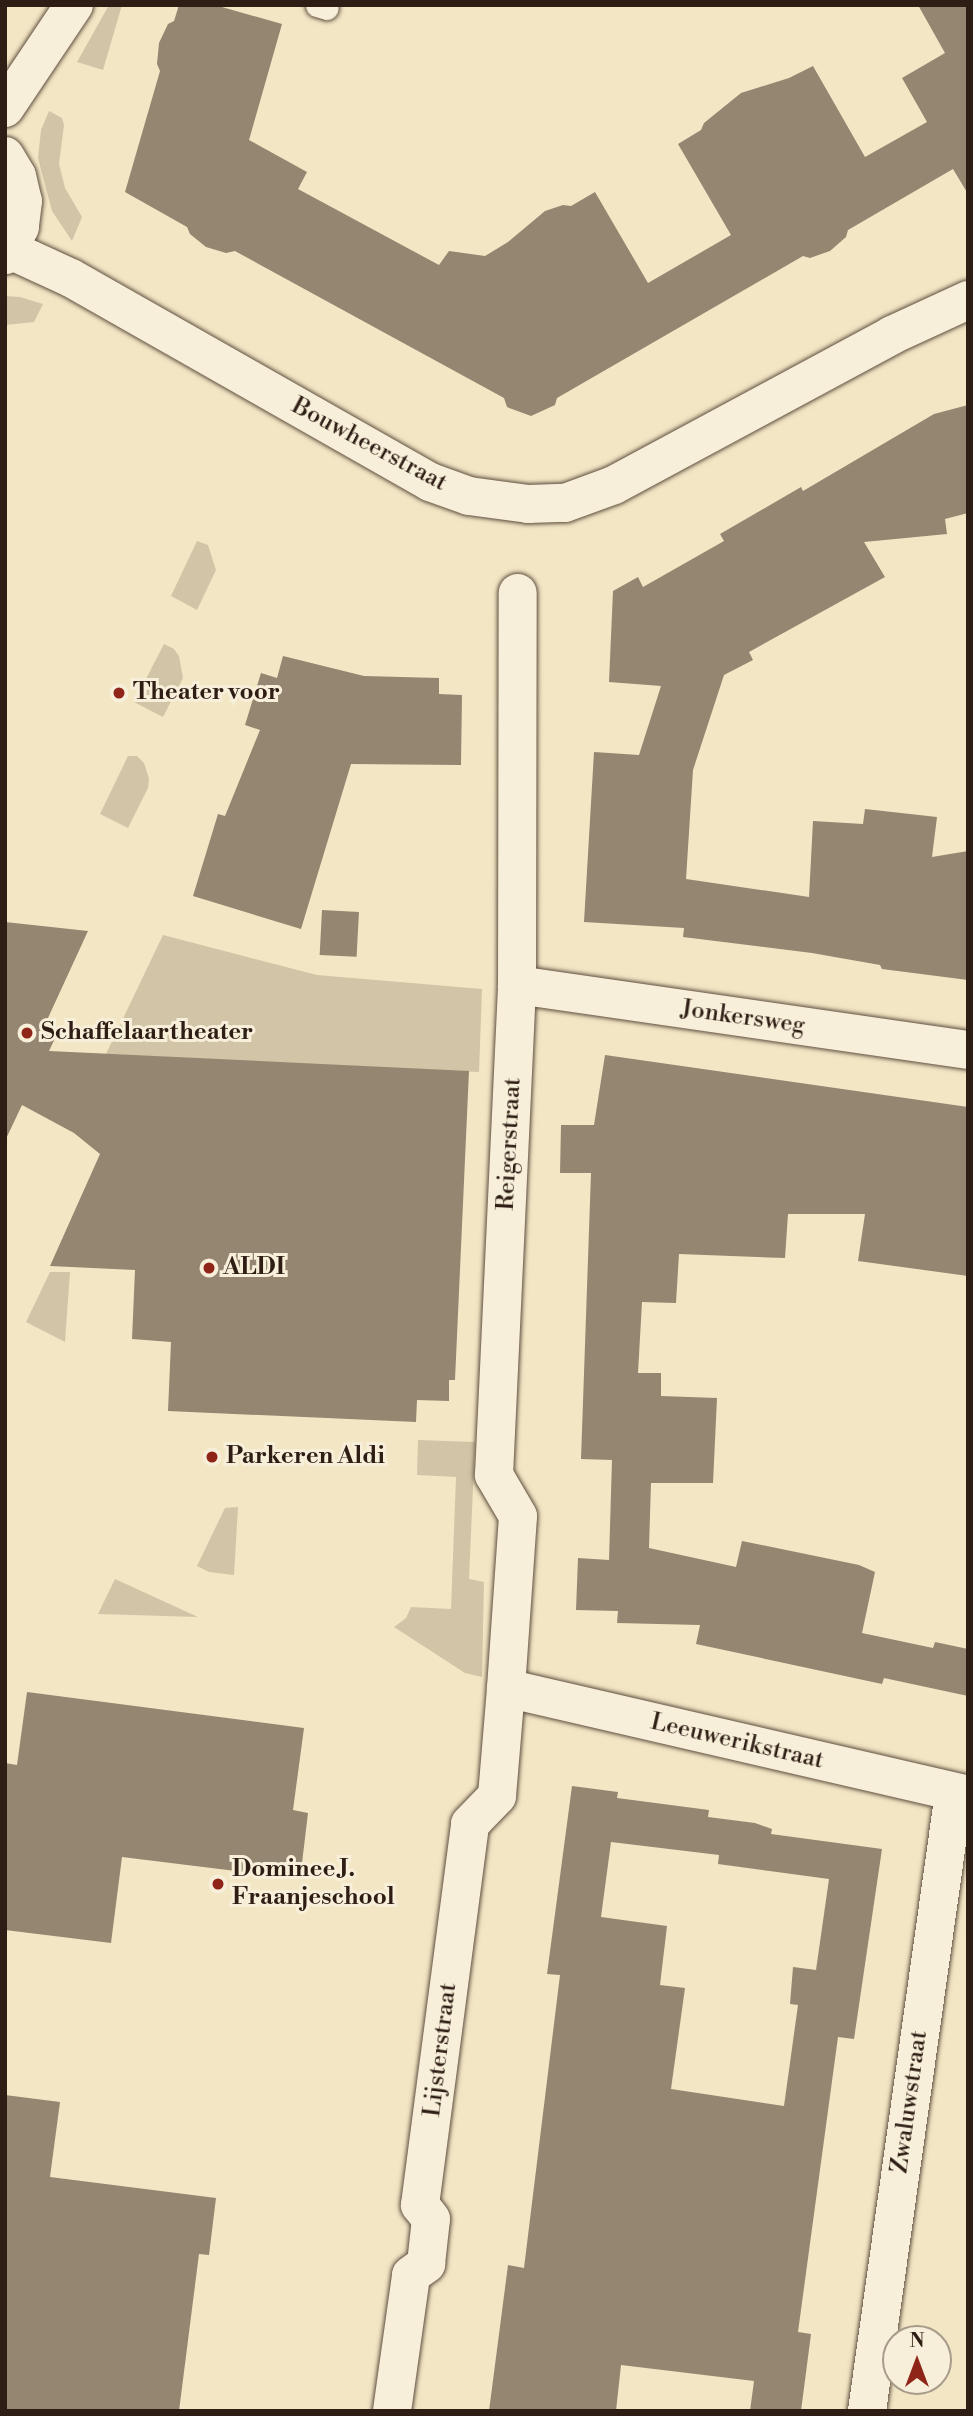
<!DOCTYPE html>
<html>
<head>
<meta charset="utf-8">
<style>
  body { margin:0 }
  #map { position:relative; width:973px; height:2416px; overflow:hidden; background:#f3e6c4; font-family:"Libre Bodoni",serif }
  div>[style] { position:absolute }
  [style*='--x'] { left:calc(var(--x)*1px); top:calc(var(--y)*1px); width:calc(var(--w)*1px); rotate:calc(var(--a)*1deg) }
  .green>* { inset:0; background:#d2c4a6 }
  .building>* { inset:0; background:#948670; transform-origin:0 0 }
  .roads { filter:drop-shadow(0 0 2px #5f4f40) drop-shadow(0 0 2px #5f4f40) }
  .lane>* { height:23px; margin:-11.5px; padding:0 11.5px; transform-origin:11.5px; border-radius:11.5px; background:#f7efd9 }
  .street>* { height:38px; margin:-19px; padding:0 19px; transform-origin:19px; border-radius:19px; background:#f7efd9 }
  .secondary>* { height:38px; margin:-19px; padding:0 19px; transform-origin:19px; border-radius:19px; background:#f7efd9 }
  .dots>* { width:19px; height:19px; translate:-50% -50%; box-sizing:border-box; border:4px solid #f7efd9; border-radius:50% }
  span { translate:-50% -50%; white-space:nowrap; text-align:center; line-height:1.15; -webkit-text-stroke:6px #f7efd9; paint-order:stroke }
  .street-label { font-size:24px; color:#2e1d14 }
  .poi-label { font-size:24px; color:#2e1d14; font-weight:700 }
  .left { translate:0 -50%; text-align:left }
  .frame { position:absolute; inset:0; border:7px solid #2e1d14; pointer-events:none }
  .north { position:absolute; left:882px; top:2325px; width:70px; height:70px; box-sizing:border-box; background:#f7efd9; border:2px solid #a79b8a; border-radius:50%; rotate:0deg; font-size:19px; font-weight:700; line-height:28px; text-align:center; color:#2e1d14 }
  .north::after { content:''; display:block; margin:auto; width:24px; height:32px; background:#8f2418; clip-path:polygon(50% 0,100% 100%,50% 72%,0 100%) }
</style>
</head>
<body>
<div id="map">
  <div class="green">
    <div style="clip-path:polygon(109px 5px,122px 5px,103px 70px,77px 62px)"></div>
    <div style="clip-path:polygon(49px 111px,62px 118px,64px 125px,59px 164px,65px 188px,82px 217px,72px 241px,52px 211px,38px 158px,41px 130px)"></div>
    <div style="clip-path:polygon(5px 296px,20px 297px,43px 304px,34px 322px,5px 325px)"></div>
    <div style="clip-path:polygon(197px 541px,208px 545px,216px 570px,197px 610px,171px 596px)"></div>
    <div style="clip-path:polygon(164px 644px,174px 649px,179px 656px,183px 678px,163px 717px,134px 702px)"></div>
    <div style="clip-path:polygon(128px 756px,137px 756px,144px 763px,149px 779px,148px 788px,128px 828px,100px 814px)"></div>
    <div style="clip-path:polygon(163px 935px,317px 975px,482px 989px,479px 1072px,106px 1054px)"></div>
    <div style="clip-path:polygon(50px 1272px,70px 1272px,65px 1342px,26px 1322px)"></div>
    <div style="clip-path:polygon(418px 1440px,475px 1442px,469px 1579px,484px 1582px,482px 1677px,465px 1673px,394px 1627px,406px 1618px,411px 1607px,451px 1609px,456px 1477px,417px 1475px)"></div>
    <div style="clip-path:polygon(238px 1507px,234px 1575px,209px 1572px,197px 1566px,225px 1508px)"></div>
    <div style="clip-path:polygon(115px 1579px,198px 1617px,98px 1614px)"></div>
  </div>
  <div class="building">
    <div style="clip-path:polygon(179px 5px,215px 5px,282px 24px,249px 140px,307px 172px,298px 189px,439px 265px,449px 251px,485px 256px,508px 242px,545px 211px,563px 205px,571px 206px,595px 192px,648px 283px,731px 235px,678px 144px,701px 130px,704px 123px,741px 93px,789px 78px,813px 66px,865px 157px,927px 122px,902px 78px,945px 53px,918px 5px,968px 5px,968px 194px,953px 169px,848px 230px,846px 237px,830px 251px,810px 258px,803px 256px,557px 398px,555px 405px,531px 416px,507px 407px,504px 398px,235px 251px,226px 253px,206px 247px,190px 234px,187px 227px,125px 192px,160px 71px,157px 64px,159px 43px,168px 24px,174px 21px)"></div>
    <div style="clip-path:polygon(968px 405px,968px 513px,945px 519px,947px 534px,864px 542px,885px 577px,749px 652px,753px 660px,724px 675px,693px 770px,686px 879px,809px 897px,813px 821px,863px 824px,865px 809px,937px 817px,932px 857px,968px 851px,968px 980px,882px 969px,880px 965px,812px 953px,683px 937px,684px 928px,584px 922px,594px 752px,639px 755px,661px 686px,609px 682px,613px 591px,638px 577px,643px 587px,724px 541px,720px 534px,801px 487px,803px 491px,934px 414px)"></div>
    <div style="clip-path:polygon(283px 656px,364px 676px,439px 678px,439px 694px,462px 695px,461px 765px,351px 764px,301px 929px,193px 896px,218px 814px,225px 816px,260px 730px,245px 725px,261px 673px,277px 678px)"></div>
    <div style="left:322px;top:910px;width:37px;height:45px;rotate:3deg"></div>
    <div style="clip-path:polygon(5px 922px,88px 931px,42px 1031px,57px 1034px,49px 1051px,469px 1071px,455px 1380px,449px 1380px,449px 1401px,417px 1400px,416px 1422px,168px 1411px,171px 1342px,132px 1339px,135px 1270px,50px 1266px,100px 1154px,74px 1133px,22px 1105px,5px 1141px)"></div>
    <div style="clip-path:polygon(605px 1055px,968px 1107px,968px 1276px,858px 1261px,865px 1214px,788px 1214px,785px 1258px,679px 1254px,676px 1303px,642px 1302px,638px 1373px,661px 1373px,661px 1396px,717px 1398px,713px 1483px,651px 1483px,649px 1548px,736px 1567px,742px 1541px,859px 1565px,875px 1572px,862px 1633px,933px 1648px,935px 1642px,968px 1649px,968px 1696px,884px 1678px,882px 1684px,696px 1644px,700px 1625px,617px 1623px,618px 1611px,576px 1610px,578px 1558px,609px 1560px,612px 1460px,581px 1459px,591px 1173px,560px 1173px,561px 1125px,594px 1125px)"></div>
    <div style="clip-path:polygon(27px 1692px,304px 1728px,293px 1810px,308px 1813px,302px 1863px,287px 1862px,285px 1877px,122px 1857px,111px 1943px,5px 1930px,5px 1763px,17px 1765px)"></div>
    <div style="clip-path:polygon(evenodd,572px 1786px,618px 1792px,617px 1798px,709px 1810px,708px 1817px,755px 1823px,772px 1829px,771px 1834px,882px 1849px,854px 2039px,838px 2037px,798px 2332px,811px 2334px,801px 2411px,750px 2411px,754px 2381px,621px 2365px,616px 2411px,489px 2411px,508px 2265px,524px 2268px,560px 1975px,547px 1974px,572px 1786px,611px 1842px,719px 1855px,718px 1864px,829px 1879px,816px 1970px,793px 1967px,790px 2004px,798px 2005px,784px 2106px,671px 2089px,685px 1988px,660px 1985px,667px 1926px,601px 1917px,611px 1842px)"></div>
    <div style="clip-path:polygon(5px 2095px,60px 2102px,50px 2177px,216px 2198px,209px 2255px,199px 2254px,179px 2411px,5px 2411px)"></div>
  </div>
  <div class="roads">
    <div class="lane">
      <div style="--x:317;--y:5;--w:10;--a:17"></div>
    </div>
    <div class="street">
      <div style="--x:5;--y:108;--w:124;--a:-56.2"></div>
      <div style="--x:517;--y:985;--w:456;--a:8.2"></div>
      <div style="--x:506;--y:1688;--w:474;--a:13"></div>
      <div style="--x:392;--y:2411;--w:137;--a:-82"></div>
      <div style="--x:411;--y:2275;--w:19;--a:-36"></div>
      <div style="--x:426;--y:2264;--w:45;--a:-83.7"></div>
      <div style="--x:431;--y:2219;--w:18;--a:-128"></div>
      <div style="--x:420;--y:2205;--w:384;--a:-82.5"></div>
      <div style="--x:470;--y:1824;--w:39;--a:-46"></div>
      <div style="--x:497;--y:1796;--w:108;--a:-85.2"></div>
      <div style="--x:506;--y:1688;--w:172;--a:-86"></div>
      <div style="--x:518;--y:1516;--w:48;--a:-120.3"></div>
      <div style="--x:494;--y:1475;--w:491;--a:-87.3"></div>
      <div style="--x:517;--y:985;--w:392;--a:-89.9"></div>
      <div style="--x:867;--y:2411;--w:624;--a:-81.99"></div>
    </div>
    <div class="secondary">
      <div style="--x:5;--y:156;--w:23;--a:59"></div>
      <div style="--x:17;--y:176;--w:26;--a:77"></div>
      <div style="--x:23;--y:201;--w:26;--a:97"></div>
      <div style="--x:20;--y:227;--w:32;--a:118"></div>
      <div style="--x:10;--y:250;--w:67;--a:24.7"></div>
      <div style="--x:71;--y:278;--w:413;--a:29.6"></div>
      <div style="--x:430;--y:482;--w:41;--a:19.7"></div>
      <div style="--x:469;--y:496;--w:60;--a:7.7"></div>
      <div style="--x:528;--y:504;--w:37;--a:-2"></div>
      <div style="--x:565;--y:503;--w:52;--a:-20.2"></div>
      <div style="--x:614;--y:485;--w:316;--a:-28.3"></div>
      <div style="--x:892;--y:335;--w:84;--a:-24.7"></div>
    </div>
  </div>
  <div class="dots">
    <div style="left:119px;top:693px;background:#8f2418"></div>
    <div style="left:27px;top:1033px;background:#8f2418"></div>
    <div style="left:209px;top:1268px;background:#8f2418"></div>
    <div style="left:212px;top:1457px;background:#8f2418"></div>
    <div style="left:218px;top:1884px;background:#8f2418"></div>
  </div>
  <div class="street-label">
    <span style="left:369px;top:445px;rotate:28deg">Bouwheerstraat</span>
    <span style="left:743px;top:1018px;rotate:8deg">Jonkersweg</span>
    <span style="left:510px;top:1144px;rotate:-87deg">Reigerstraat</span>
    <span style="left:737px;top:1742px;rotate:13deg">Leeuwerikstraat</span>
    <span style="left:441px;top:2050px;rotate:-83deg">Lijsterstraat</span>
    <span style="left:910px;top:2102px;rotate:-82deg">Zwaluwstraat</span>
  </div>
  <div class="poi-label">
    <span class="left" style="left:133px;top:693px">Theater voor</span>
    <span class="left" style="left:41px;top:1033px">Schaffelaartheater</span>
    <span class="left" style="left:223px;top:1268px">ALDI</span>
    <span class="left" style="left:226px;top:1457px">Parkeren Aldi</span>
    <span class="left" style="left:232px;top:1884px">Dominee J.<br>Fraanjeschool</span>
  </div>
  <div class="frame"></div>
  <div class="north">N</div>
</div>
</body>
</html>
